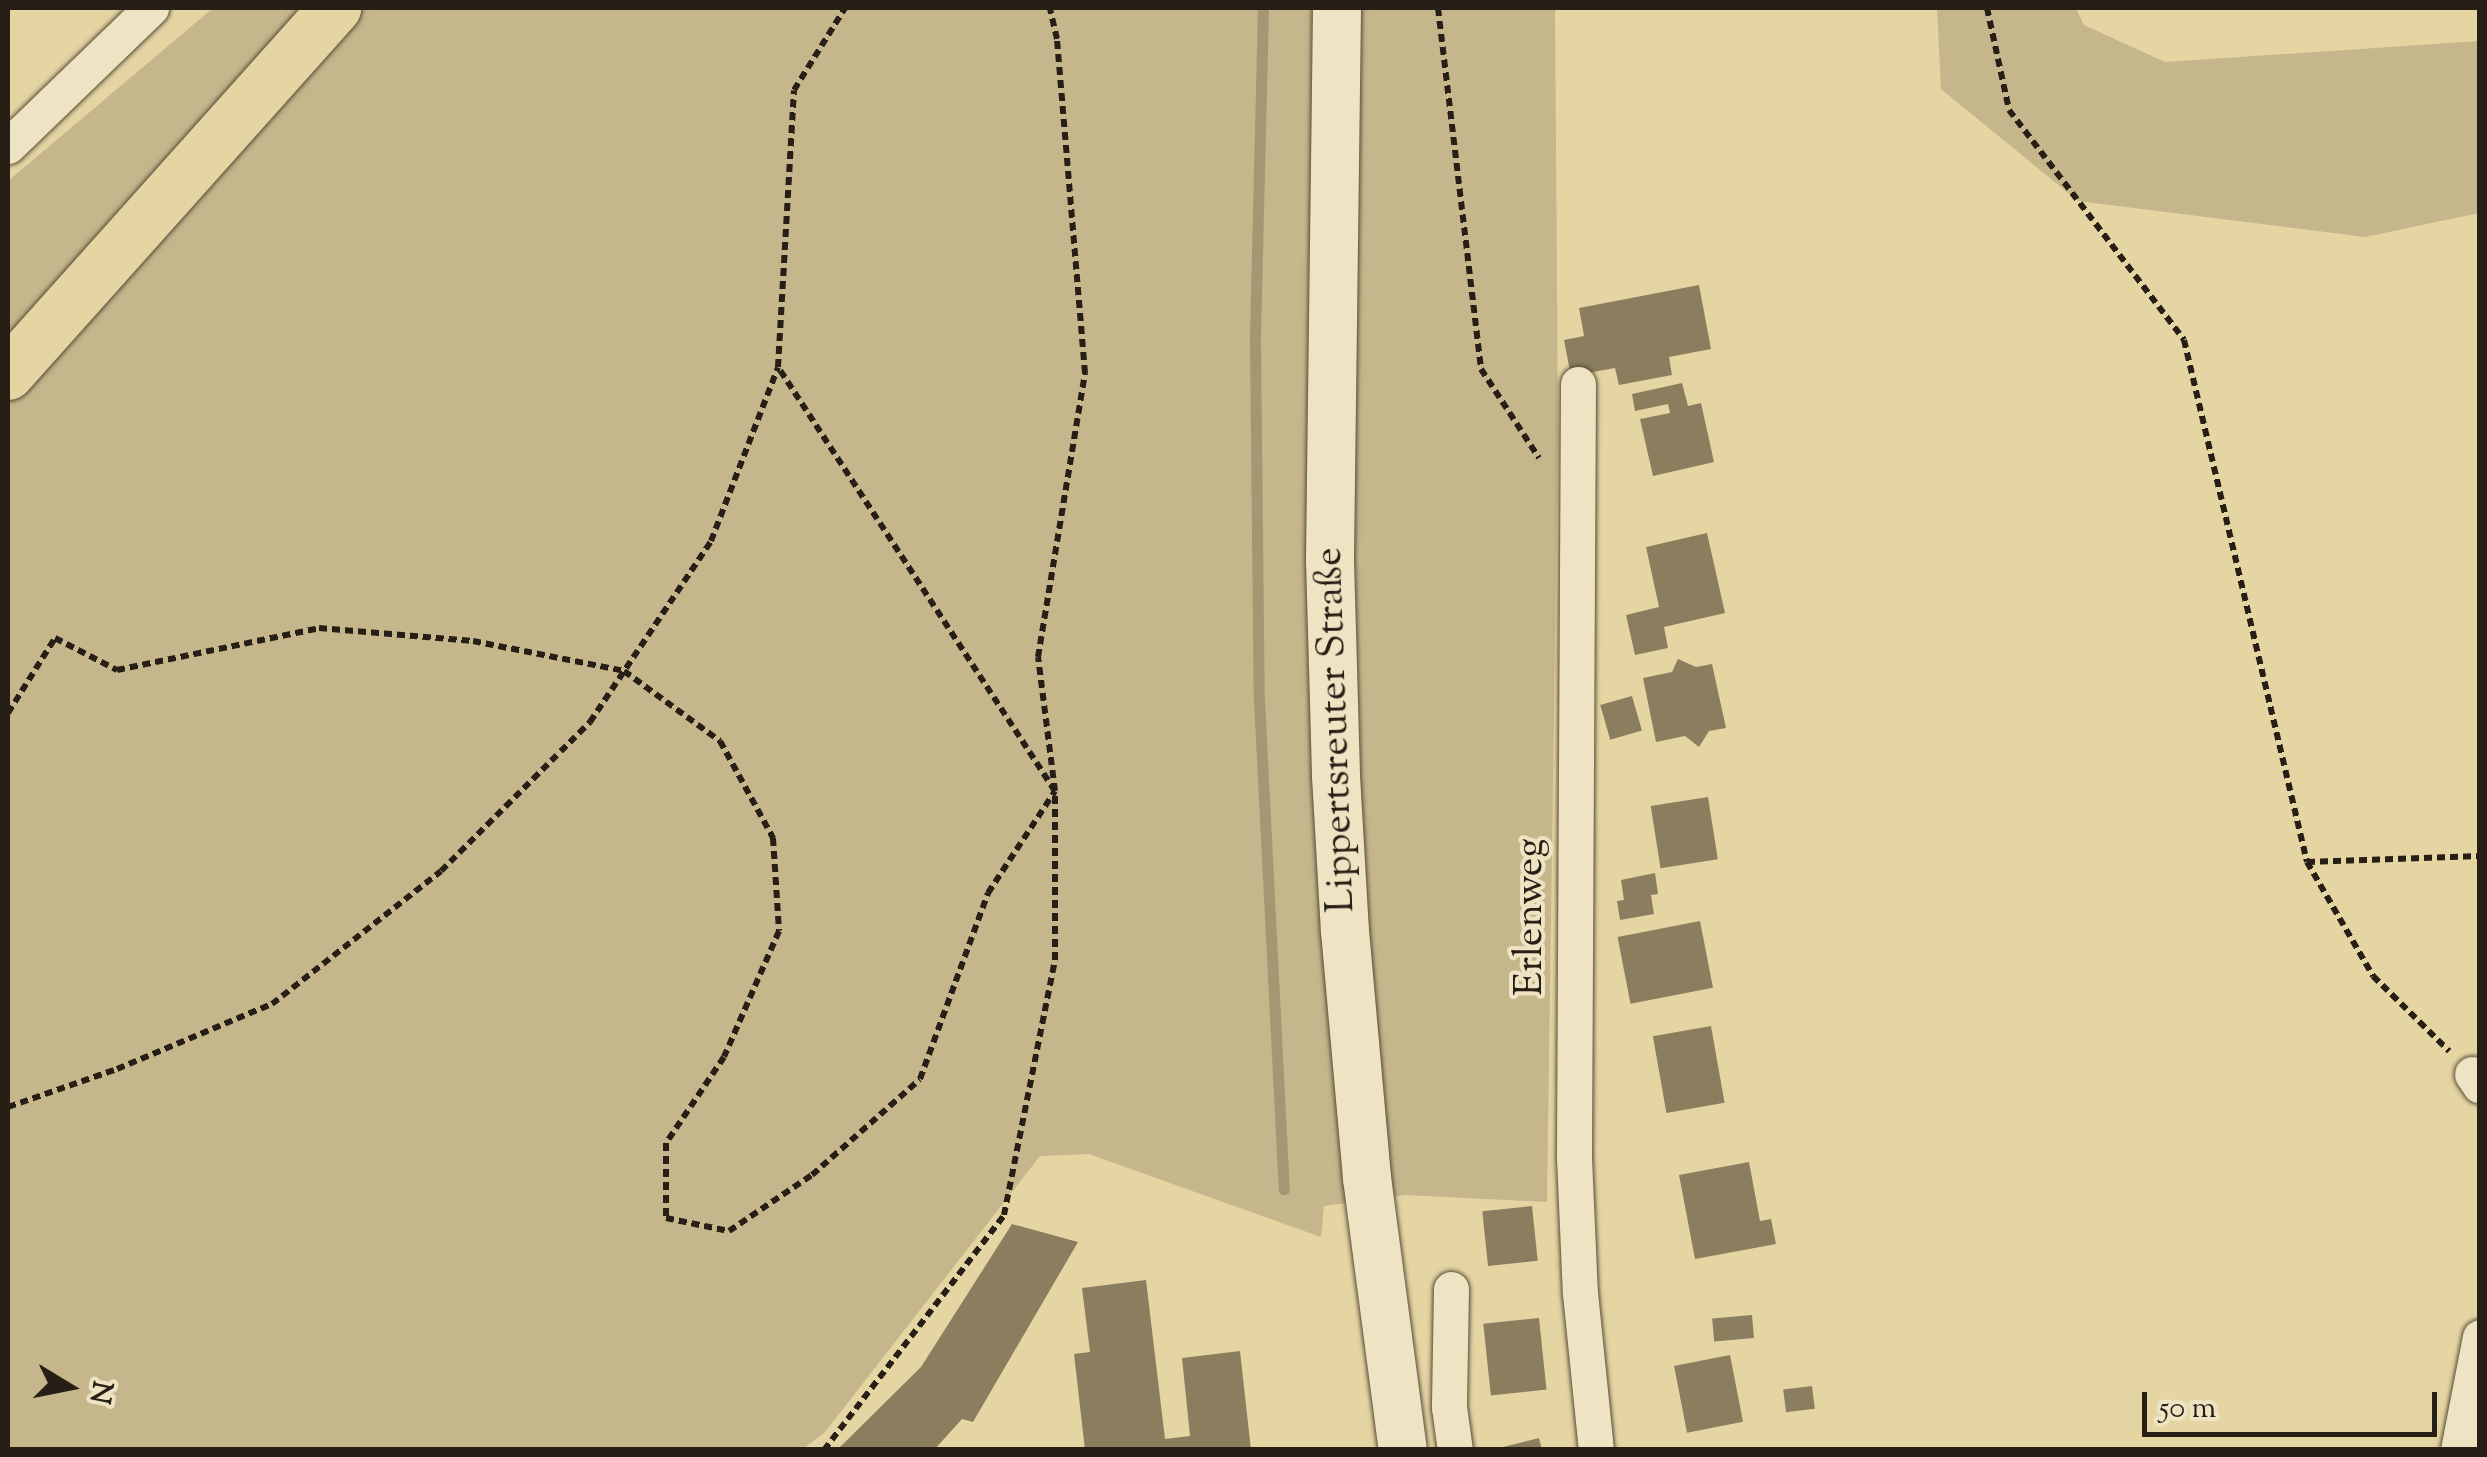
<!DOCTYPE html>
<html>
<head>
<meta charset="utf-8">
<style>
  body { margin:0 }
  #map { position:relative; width:2487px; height:1457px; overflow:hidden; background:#e5d5a3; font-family:"Sorts Mill Goudy",serif }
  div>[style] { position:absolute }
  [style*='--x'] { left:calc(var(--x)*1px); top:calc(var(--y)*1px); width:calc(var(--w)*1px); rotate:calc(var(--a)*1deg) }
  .green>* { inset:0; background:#c5b68b }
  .stream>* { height:11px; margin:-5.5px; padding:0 5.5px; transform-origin:5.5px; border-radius:5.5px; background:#a49773 }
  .building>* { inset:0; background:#8a7e5f; transform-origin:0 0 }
  .path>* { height:6px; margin-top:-3px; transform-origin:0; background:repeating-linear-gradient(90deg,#271f15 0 8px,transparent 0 13px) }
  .roads { filter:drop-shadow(0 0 2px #564c38) drop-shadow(0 0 2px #564c38) }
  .street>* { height:35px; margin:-17.5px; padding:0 17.5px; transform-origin:17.5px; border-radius:17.5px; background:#eee4c3 }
  .secondary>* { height:48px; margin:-24px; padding:0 24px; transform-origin:24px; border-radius:24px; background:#eee4c3 }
  .primary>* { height:52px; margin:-26px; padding:0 26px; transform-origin:26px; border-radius:26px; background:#e5d5a3 }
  span { translate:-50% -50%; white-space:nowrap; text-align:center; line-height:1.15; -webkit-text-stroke:8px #eee4c3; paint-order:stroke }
  .street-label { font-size:40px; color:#271f15 }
  .frame { position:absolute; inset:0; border:10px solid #271f15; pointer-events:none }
  .north { position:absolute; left:20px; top:1337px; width:100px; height:100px; -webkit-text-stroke:8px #eee4c3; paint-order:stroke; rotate:100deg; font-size:28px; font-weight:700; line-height:40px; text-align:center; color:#271f15 }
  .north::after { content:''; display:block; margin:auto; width:35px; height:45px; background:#271f15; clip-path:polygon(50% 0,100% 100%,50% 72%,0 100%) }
  .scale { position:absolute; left:2142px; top:1392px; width:295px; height:45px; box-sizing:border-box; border:5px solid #271f15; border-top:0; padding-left:12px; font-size:30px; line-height:35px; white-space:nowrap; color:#271f15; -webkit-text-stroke:8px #eee4c3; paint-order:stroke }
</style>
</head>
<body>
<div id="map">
  <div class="green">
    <div style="clip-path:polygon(213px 8px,1555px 8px,1558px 423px,1547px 1202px,1405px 1195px,1324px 1206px,1321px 1237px,1089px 1154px,1040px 1156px,825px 1432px,803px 1449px,8px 1449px,8px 181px)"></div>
    <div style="clip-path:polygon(1937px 8px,2076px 8px,2084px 25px,2165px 62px,2479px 41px,2479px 213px,2365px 237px,2078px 201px,1941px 89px)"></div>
  </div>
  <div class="stream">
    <div style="--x:1263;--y:8;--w:334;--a:91.4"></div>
    <div style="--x:1255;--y:342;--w:358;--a:89.4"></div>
    <div style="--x:1259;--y:700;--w:490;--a:87.1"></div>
  </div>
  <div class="building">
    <div style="clip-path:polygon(1699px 285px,1711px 349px,1669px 357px,1672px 375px,1619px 385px,1615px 368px,1571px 376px,1564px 340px,1584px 336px,1579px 308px)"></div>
    <div style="clip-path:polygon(1682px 383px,1688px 406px,1701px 403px,1714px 462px,1653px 476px,1640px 419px,1670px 413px,1668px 404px,1635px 411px,1632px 394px)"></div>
    <div style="clip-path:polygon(1707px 533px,1725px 613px,1664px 627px,1668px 648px,1635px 655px,1626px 615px,1659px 607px,1646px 547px)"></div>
    <div style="clip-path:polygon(1678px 659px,1696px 667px,1712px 664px,1726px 728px,1709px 731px,1699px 747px,1685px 736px,1656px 742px,1643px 678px,1672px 672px)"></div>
    <div style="left:1632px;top:696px;width:36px;height:33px;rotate:74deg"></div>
    <div style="left:1708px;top:797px;width:63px;height:58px;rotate:81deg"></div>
    <div style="clip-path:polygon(1655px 873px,1658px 894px,1651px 895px,1654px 914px,1620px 920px,1617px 901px,1624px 900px,1621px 880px)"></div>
    <div style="left:1700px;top:921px;width:68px;height:84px;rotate:79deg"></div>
    <div style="left:1711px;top:1026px;width:78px;height:59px;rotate:80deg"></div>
    <div style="clip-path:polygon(1749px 1162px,1760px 1221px,1771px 1219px,1776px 1244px,1695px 1259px,1679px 1175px)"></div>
    <div style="left:1532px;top:1206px;width:55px;height:50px;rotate:84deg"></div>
    <div style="clip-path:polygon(1012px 1224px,1078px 1242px,973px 1422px,962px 1419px,934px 1450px,837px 1450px,921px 1367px)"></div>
    <div style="clip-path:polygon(1146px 1280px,1165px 1439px,1190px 1436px,1182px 1358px,1240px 1351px,1251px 1450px,1085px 1450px,1074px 1354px,1090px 1352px,1082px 1288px)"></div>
    <div style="left:1752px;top:1315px;width:23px;height:40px;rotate:85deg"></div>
    <div style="left:1539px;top:1318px;width:72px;height:56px;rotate:84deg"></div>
    <div style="left:1730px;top:1355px;width:68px;height:57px;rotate:79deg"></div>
    <div style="left:1812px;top:1386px;width:23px;height:29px;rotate:83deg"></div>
    <div style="clip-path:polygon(1539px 1438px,1542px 1450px,1500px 1450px,1499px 1448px)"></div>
  </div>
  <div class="path">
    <div style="--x:1438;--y:8;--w:364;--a:83.2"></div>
    <div style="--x:1481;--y:369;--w:106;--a:56.9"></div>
    <div style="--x:1987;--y:8;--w:104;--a:77.8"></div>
    <div style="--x:2009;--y:110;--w:289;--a:52.7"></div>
    <div style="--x:2184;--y:340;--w:536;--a:76.74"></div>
    <div style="--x:2307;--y:862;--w:132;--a:59.9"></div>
    <div style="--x:2373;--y:976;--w:107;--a:44.6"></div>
    <div style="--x:8;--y:713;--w:89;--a:-57.9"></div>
    <div style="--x:55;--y:638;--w:70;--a:27.3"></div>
    <div style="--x:117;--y:670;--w:206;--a:-11.7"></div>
    <div style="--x:319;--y:628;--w:155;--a:4.8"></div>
    <div style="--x:473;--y:641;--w:154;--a:11.2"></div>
    <div style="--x:624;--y:671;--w:119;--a:36.1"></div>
    <div style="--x:720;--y:741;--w:111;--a:61.3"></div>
    <div style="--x:773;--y:838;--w:93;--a:86.3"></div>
    <div style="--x:779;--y:931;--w:137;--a:113.6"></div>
    <div style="--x:724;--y:1057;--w:104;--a:124"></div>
    <div style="--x:666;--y:1143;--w:75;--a:90"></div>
    <div style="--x:666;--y:1218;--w:64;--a:11.7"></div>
    <div style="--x:729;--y:1231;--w:100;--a:-34"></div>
    <div style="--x:812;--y:1175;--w:144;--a:-41.6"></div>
    <div style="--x:920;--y:1079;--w:198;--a:-69.9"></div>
    <div style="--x:988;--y:893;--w:122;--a:-56.7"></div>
    <div style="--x:1055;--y:791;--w:506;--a:-123.16"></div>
    <div style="--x:2307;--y:862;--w:173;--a:-2"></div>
    <div style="--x:8;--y:1107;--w:115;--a:-19.2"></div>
    <div style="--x:117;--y:1069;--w:168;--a:-22.8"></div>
    <div style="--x:272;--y:1004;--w:215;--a:-38.2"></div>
    <div style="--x:441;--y:871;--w:211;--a:-45"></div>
    <div style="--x:590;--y:722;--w:218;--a:-56.2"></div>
    <div style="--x:711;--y:541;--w:186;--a:-68.9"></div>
    <div style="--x:778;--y:367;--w:277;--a:-86.7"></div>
    <div style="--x:794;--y:90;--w:97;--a:-58.1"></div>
    <div style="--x:824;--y:1450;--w:296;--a:-52.5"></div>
    <div style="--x:1004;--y:1215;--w:260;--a:-78.7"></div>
    <div style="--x:1055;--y:960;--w:169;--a:-90"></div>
    <div style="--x:1055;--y:791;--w:135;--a:-97.2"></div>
    <div style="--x:1038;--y:657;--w:288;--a:-80.6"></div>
    <div style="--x:1085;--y:373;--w:335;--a:-94.8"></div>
    <div style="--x:1057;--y:39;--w:32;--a:-103"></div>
  </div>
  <div class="roads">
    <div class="street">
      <div style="--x:8;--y:146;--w:199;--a:-44"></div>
      <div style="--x:1578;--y:384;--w:774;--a:90.3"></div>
      <div style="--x:1574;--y:1158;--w:135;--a:87.5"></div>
      <div style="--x:1580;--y:1293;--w:158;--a:84.2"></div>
      <div style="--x:2472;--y:1074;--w:14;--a:56"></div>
      <div style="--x:1451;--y:1289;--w:118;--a:91"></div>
      <div style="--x:1449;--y:1407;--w:43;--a:82.1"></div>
      <div style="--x:2458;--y:1450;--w:115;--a:-79"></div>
    </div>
    <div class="secondary">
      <div style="--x:1337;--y:8;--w:552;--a:90.73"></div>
      <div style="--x:1330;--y:560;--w:216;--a:88.4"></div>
      <div style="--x:1336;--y:776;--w:155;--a:86.7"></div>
      <div style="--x:1345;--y:931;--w:248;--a:84.9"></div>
      <div style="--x:1367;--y:1178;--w:274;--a:82.5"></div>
    </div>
    <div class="primary">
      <div style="--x:8;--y:374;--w:491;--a:-48.2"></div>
    </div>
  </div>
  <div class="street-label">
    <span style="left:1337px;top:730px;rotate:-92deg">Lippertsreuter Straße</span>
    <span style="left:1532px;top:917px;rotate:-90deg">Erlenweg</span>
  </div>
  <div class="frame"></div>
  <div class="north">N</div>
  <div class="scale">50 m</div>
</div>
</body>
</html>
